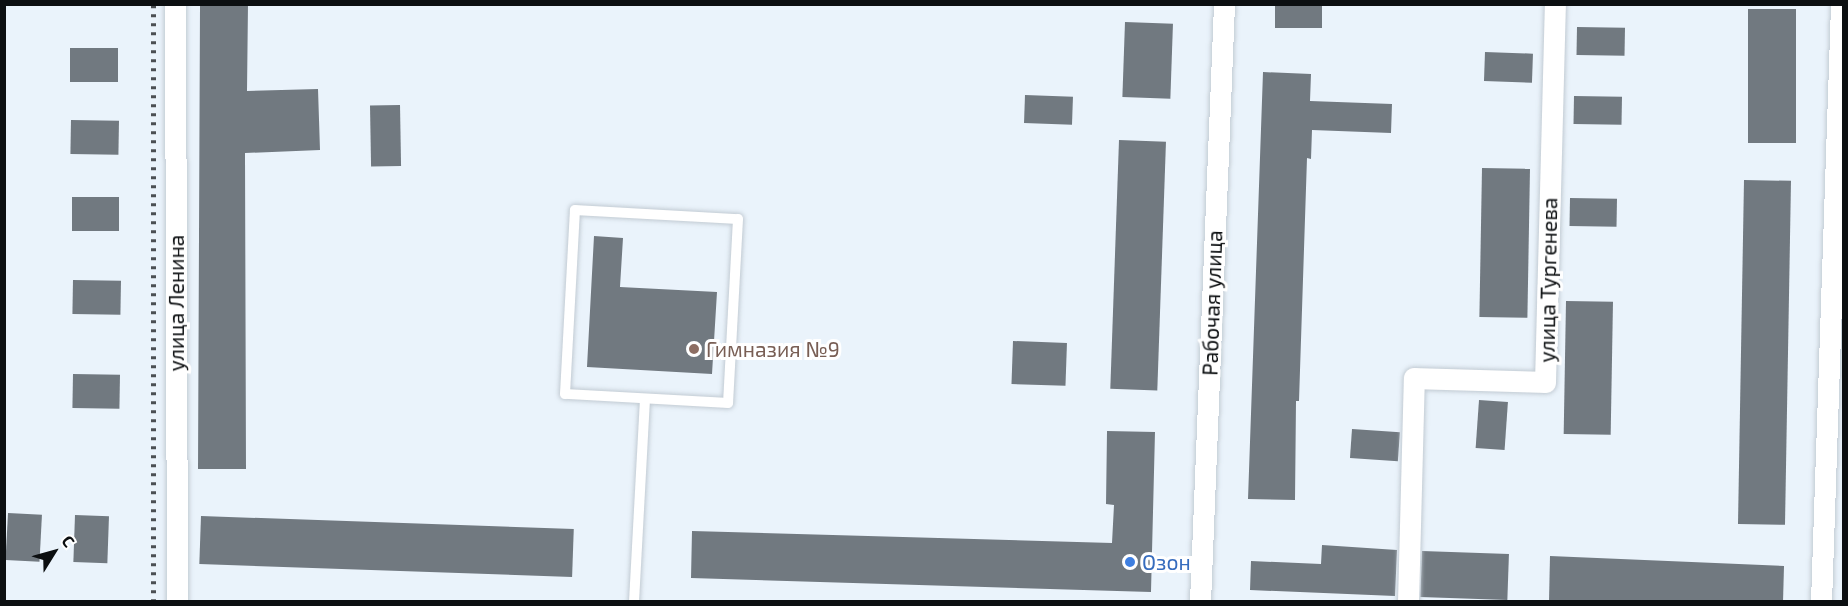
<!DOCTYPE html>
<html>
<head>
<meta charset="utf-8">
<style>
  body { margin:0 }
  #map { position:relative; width:1848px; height:606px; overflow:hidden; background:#eaf3fb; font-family:"Exo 2",sans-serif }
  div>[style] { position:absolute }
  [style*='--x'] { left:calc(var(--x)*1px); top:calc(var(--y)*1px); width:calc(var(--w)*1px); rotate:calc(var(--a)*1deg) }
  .building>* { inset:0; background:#717980; transform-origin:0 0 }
  .roads { filter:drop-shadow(0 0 2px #c2cbd3) drop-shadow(0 0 2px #c2cbd3) }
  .lane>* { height:10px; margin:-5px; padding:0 5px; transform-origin:5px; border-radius:5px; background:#fff }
  .street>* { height:21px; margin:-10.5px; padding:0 10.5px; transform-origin:10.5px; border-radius:10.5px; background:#fff }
  .rail>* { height:4.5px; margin-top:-2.25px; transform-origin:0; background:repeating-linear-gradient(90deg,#4b4f53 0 3px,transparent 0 9px) }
  .dots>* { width:16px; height:16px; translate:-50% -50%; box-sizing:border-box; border:3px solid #fff; border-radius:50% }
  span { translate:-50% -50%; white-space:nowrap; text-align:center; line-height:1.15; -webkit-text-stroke:6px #fff; paint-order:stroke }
  .street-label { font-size:21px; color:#0c0f11 }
  .education-label { font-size:21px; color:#785e54 }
  .left { translate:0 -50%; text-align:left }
  .shop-label { font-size:21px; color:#366cbe }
  .frame { position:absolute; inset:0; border:6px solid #0c0f11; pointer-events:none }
  .north { position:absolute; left:24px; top:522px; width:60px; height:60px; -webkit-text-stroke:4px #fff; paint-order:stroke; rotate:53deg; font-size:16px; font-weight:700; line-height:24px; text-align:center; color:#0c0f11 }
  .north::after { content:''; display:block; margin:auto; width:21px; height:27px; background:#0c0f11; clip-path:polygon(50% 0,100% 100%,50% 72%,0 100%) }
</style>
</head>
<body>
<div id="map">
  <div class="building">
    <div style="clip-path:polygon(200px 4px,248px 4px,247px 91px,318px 89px,320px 150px,245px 153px,246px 469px,198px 469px)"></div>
    <div style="left:1275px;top:4px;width:47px;height:24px"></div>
    <div style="left:1748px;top:9px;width:48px;height:134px"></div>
    <div style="left:1125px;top:22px;width:48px;height:75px;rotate:2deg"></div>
    <div style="left:1577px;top:27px;width:48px;height:28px;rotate:1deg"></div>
    <div style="left:70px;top:48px;width:48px;height:34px"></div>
    <div style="left:1485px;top:52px;width:48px;height:29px;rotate:2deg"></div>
    <div style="clip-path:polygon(1263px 72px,1311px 74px,1310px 101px,1392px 104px,1391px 133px,1312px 130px,1311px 159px,1307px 158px,1299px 401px,1296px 401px,1295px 500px,1248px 499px)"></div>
    <div style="left:1025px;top:95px;width:48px;height:28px;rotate:2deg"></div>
    <div style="left:1574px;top:96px;width:48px;height:28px;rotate:1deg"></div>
    <div style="left:400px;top:105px;width:61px;height:30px;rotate:89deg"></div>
    <div style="left:71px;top:120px;width:48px;height:34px;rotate:1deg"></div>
    <div style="left:1119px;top:140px;width:47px;height:249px;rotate:2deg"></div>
    <div style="left:1482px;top:168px;width:48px;height:149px;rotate:1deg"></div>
    <div style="left:1744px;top:180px;width:47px;height:344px;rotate:1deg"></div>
    <div style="left:72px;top:197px;width:47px;height:34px"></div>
    <div style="left:1570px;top:198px;width:47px;height:28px;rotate:1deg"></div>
    <div style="clip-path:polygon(594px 236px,623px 238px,620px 287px,717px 292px,712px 374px,587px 367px)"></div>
    <div style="left:73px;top:280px;width:48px;height:34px;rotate:1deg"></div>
    <div style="left:1566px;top:301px;width:47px;height:133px;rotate:1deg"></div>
    <div style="left:1013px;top:341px;width:54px;height:43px;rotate:2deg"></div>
    <div style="left:73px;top:374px;width:47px;height:34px;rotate:1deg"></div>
    <div style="left:1479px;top:400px;width:29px;height:48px;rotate:4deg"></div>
    <div style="left:1352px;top:429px;width:48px;height:29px;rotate:4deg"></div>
    <div style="clip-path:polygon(1107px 431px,1155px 432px,1151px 592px,691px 578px,692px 531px,1112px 543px,1114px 505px,1106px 504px)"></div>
    <div style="left:8px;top:513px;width:34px;height:47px;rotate:3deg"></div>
    <div style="left:75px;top:515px;width:34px;height:47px;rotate:2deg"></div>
    <div style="left:201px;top:516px;width:373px;height:48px;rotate:2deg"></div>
    <div style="clip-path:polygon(1322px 545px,1397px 550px,1395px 596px,1250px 590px,1251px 561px,1321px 564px)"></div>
    <div style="left:1422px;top:551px;width:87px;height:46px;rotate:2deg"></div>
    <div style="clip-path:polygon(1550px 556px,1784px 566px,1783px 602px,1549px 602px)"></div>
  </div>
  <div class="roads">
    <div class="lane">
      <div style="--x:575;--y:210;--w:163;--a:3.2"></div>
      <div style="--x:738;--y:219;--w:184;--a:93.1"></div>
      <div style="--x:728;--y:403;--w:163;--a:-176.8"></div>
      <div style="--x:565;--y:394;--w:184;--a:-86.9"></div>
      <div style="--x:634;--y:602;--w:203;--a:-86.9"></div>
    </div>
    <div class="street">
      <div style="--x:175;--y:4;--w:598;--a:89.81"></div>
      <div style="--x:1200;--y:602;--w:598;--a:-87.7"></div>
      <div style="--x:1408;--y:602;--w:224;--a:-88.5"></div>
      <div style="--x:1414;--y:378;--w:131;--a:1.7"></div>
      <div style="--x:1545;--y:382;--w:378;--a:-88.5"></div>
      <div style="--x:1821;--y:602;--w:598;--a:-88.08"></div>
    </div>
  </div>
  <div class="rail">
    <div style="--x:153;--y:602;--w:598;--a:-90"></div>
  </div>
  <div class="dots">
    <div style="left:694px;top:349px;background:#8d6e63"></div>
    <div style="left:1130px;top:562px;background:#3f7fe0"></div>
  </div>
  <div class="street-label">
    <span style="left:1548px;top:280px;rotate:-89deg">улица Тургенева</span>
    <span style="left:176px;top:303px;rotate:-90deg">улица Ленина</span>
    <span style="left:1212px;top:303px;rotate:-88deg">Рабочая улица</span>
  </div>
  <div class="education-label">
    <span class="left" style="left:706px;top:349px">Гимназия №9</span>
  </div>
  <div class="shop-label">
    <span class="left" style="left:1142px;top:562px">Озон</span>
  </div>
  <div class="frame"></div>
  <div class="north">С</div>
</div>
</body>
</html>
